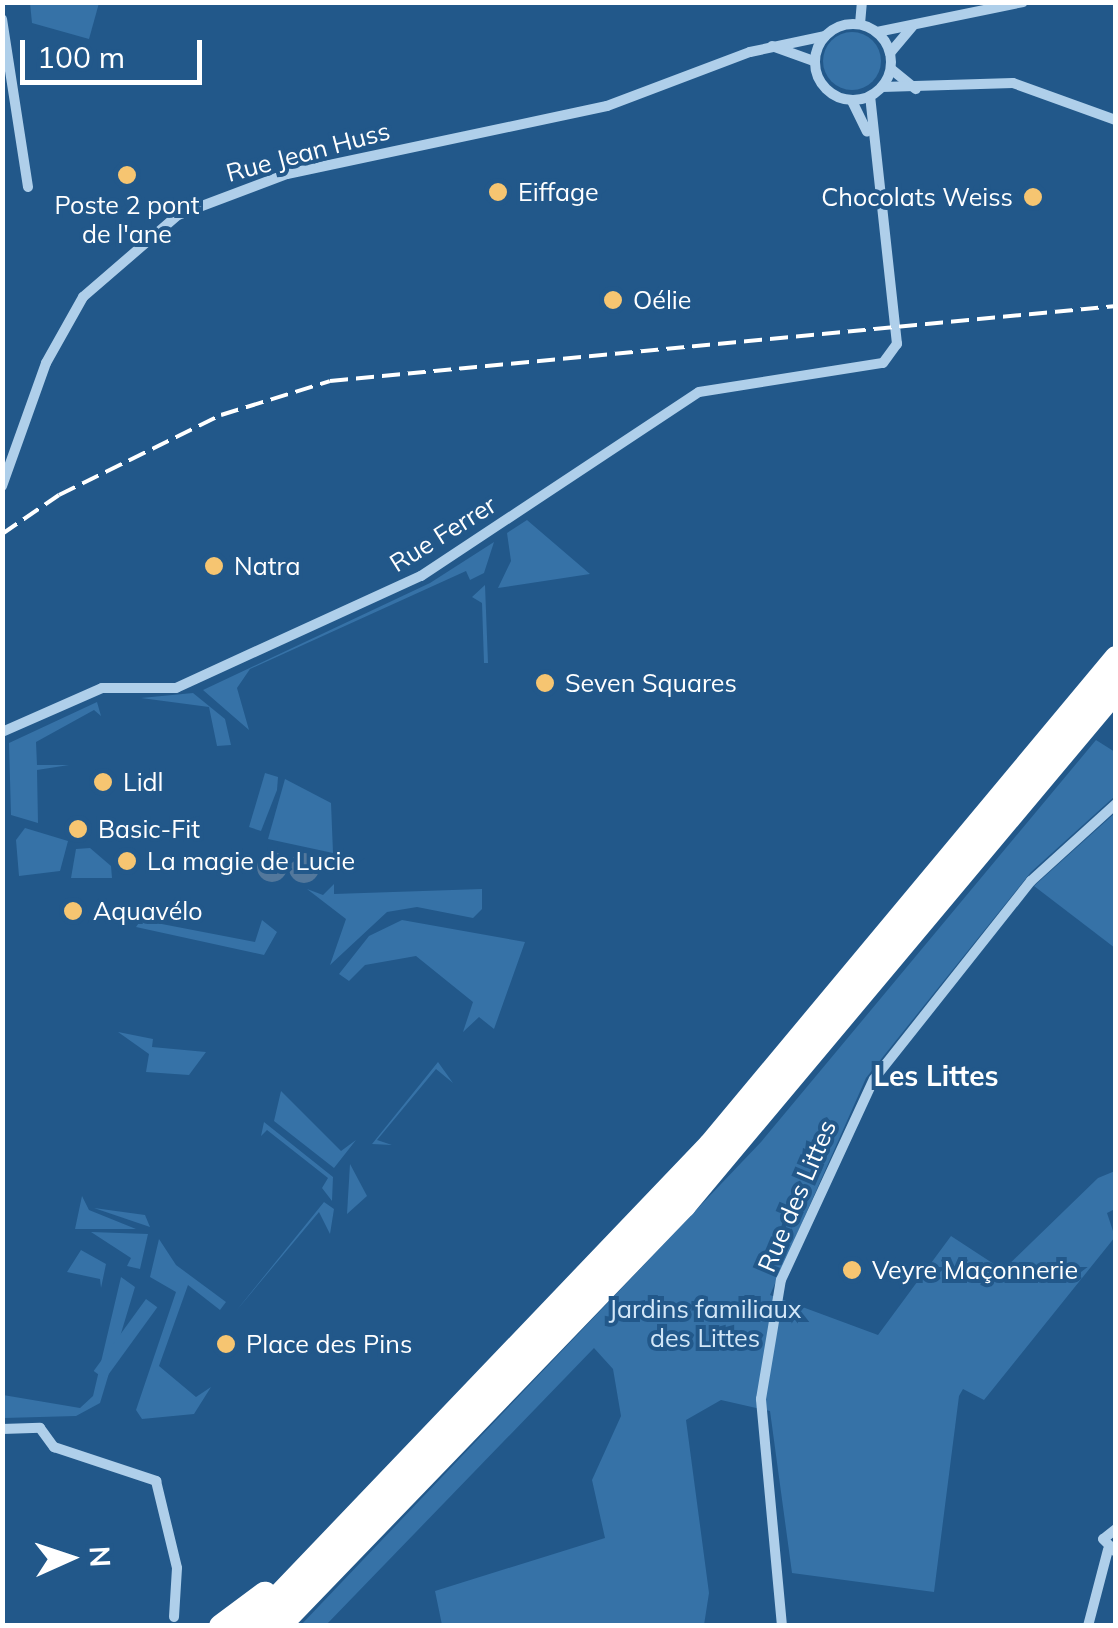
<!DOCTYPE html>
<html>
<head>
<meta charset="utf-8">
<style>
  body { margin:0 }
  #map { position:relative; width:1118px; height:1628px; overflow:hidden; background:#22588a; font-family:Mulish,sans-serif }
  div>[style] { position:absolute }
  [style*='--x'] { left:calc(var(--x)*1px); top:calc(var(--y)*1px); width:calc(var(--w)*1px); rotate:calc(var(--a)*1deg) }
  .green>* { inset:0; background:#3672a7; transform-origin:0 0 }
  .round { border-radius:50% }
  .water>* { inset:0; background:#53789c }
  .minor>* { height:10px; margin:-5px; padding:0 5px; transform-origin:5px; border-radius:5px; background:#afcfea }
  .minor>.ring { margin:-5px; padding:0; box-sizing:content-box; background:none; border:10px solid #afcfea; border-radius:50% }
  .motorway>* { height:25px; margin:-12.5px; padding:0 12.5px; transform-origin:12.5px; border-radius:12.5px; background:#fff }
  .rail>* { height:4px; margin-top:-2px; transform-origin:0; background:repeating-linear-gradient(90deg,#fff 0 18px,transparent 0 26px) }
  .dots>* { width:28px; height:28px; translate:-50% -50%; box-sizing:border-box; border:5px solid #22588a; border-radius:50% }
  span { translate:-50% -50%; white-space:nowrap; text-align:center; line-height:1.15; -webkit-text-stroke:8px #22588a; paint-order:stroke }
  .street-label { font-size:25px; color:#fff }
  .poi-label { font-size:25px; color:#fff }
  .left { translate:0 -50%; text-align:left }
  .right { translate:-100% -50%; text-align:right }
  .park-label { font-size:25px; color:#d3e7f8 }
  .neighbourhood-label { font-size:28px; color:#fff; font-weight:700 }
  .frame { position:absolute; inset:0; border:5px solid #fff; pointer-events:none }
  .north { position:absolute; left:20px; top:1508px; width:100px; height:100px; -webkit-text-stroke:8px #22588a; paint-order:stroke; rotate:87deg; font-size:28px; font-weight:700; line-height:40px; text-align:center; color:#fff }
  .north::after { content:''; display:block; margin:auto; width:35px; height:45px; background:#fff; clip-path:polygon(50% 0,100% 100%,50% 72%,0 100%) }
  .scale { position:absolute; left:20px; top:40px; width:182px; height:45px; box-sizing:border-box; border:5px solid #fff; border-top:0; padding-left:12px; font-size:30px; line-height:35px; white-space:nowrap; color:#fff; -webkit-text-stroke:8px #22588a; paint-order:stroke }
</style>
</head>
<body>
<div id="map">
  <div class="green">
    <div style="clip-path:polygon(30px 3px,99px 3px,89px 39px,32px 23px)"></div>
    <div class="round" style="left:823px;top:32px;width:58px;height:58px"></div>
    <div style="clip-path:polygon(527px 520px,590px 574px,498px 588px,511px 561px,507px 533px)"></div>
    <div style="clip-path:polygon(494px 542px,484px 573px,470px 580px,466px 571px,250px 669px,237px 688px,249px 730px,203px 690px,430px 583px)"></div>
    <div style="clip-path:polygon(485px 585px,488px 663px,484px 663px,482px 603px,472px 597px)"></div>
    <div style="clip-path:polygon(193px 693px,225px 719px,231px 745px,217px 746px,209px 707px,141px 698px)"></div>
    <div style="clip-path:polygon(97px 702px,101px 716px,94px 710px,36px 742px,37px 765px,69px 765px,37px 770px,38px 823px,11px 815px,9px 743px)"></div>
    <div style="clip-path:polygon(1096px 740px,1115px 752px,1115px 796px,1031px 872px,866px 1078px,770px 1295px,878px 1335px,951px 1236px,1003px 1270px,1098px 1178px,1115px 1171px,1115px 1209px,1107px 1213px,1115px 1237px,984px 1400px,963px 1389px,959px 1396px,934px 1592px,792px 1573px,770px 1411px,721px 1400px,686px 1420px,709px 1593px,704px 1625px,442px 1625px,435px 1591px,605px 1538px,592px 1480px,621px 1416px,613px 1369px,594px 1348px,326px 1625px,300px 1626px,761px 1142px)"></div>
    <div style="clip-path:polygon(265px 773px,278px 777px,277px 790px,261px 831px,249px 827px)"></div>
    <div style="clip-path:polygon(285px 779px,331px 803px,333px 853px,268px 839px)"></div>
    <div style="clip-path:polygon(1115px 813px,1115px 948px,1034px 886px)"></div>
    <div style="clip-path:polygon(25px 828px,68px 841px,60px 871px,19px 876px,16px 840px)"></div>
    <div style="clip-path:polygon(90px 848px,111px 866px,112px 878px,71px 878px,76px 849px)"></div>
    <div style="clip-path:polygon(334px 884px,334px 894px,482px 889px,482px 909px,473px 918px,417px 907px,387px 912px,330px 965px,346px 919px,307px 889px,323px 895px)"></div>
    <div style="clip-path:polygon(141px 920px,255px 942px,262px 920px,277px 932px,264px 955px,136px 927px)"></div>
    <div style="clip-path:polygon(402px 920px,525px 942px,494px 1029px,479px 1017px,463px 1032px,473px 1002px,416px 956px,365px 965px,349px 981px,339px 974px,369px 936px)"></div>
    <div style="clip-path:polygon(118px 1032px,153px 1039px,152px 1047px,206px 1052px,189px 1075px,146px 1072px,149px 1054px)"></div>
    <div style="clip-path:polygon(438px 1062px,453px 1083px,436px 1069px,377px 1140px,392px 1145px,372px 1144px)"></div>
    <div style="clip-path:polygon(281px 1091px,341px 1151px,356px 1140px,334px 1168px,274px 1121px)"></div>
    <div style="clip-path:polygon(264px 1122px,333px 1177px,332px 1201px,322px 1188px,328px 1178px,267px 1130px,261px 1136px)"></div>
    <div style="clip-path:polygon(350px 1164px,367px 1196px,347px 1214px)"></div>
    <div style="clip-path:polygon(82px 1196px,89px 1210px,136px 1229px,75px 1229px)"></div>
    <div style="clip-path:polygon(324px 1202px,334px 1209px,330px 1234px,319px 1212px,236px 1311px)"></div>
    <div style="clip-path:polygon(94px 1208px,145px 1215px,150px 1227px)"></div>
    <div style="clip-path:polygon(91px 1232px,148px 1234px,140px 1269px,127px 1266px,131px 1258px)"></div>
    <div style="clip-path:polygon(159px 1239px,176px 1265px,226px 1302px,220px 1310px,188px 1285px,159px 1366px,196px 1397px,211px 1387px,194px 1414px,142px 1419px,136px 1410px,176px 1292px,150px 1277px)"></div>
    <div style="clip-path:polygon(81px 1250px,106px 1264px,101px 1288px,100px 1279px,67px 1272px)"></div>
    <div style="clip-path:polygon(121px 1277px,135px 1287px,100px 1403px,76px 1416px,4px 1418px,3px 1395px,80px 1408px,93px 1396px)"></div>
    <div style="left:146px;top:1299px;width:14px;height:89px;rotate:36deg"></div>
  </div>
  <div class="water">
    <div class="round" style="left:257px;top:852px;width:30px;height:30px"></div>
    <div class="round" style="left:289px;top:853px;width:30px;height:30px"></div>
  </div>
  <div class="minor">
    <div style="--x:2;--y:19;--w:170;--a:81.2"></div>
    <div class="ring" style="left:815px;top:24px;width:66px;height:66px"></div>
    <div style="--x:860;--y:24;--w:22;--a:-85"></div>
    <div style="--x:877;--y:32;--w:149;--a:-11.6"></div>
    <div style="--x:772;--y:46;--w:45;--a:19.7"></div>
    <div style="--x:890;--y:53;--w:35;--a:-50"></div>
    <div style="--x:891;--y:69;--w:32;--a:39"></div>
    <div style="--x:882;--y:87;--w:131;--a:-1.7"></div>
    <div style="--x:1013;--y:83;--w:109;--a:19.8"></div>
    <div style="--x:852;--y:101;--w:34;--a:64"></div>
    <div style="--x:2;--y:486;--w:131;--a:-70.3"></div>
    <div style="--x:46;--y:363;--w:76;--a:-60.7"></div>
    <div style="--x:83;--y:297;--w:125;--a:-40.8"></div>
    <div style="--x:178;--y:215;--w:116;--a:-20.6"></div>
    <div style="--x:287;--y:174;--w:327;--a:-12"></div>
    <div style="--x:607;--y:106;--w:153;--a:-20.7"></div>
    <div style="--x:750;--y:52;--w:77;--a:-12"></div>
    <div style="--x:2;--y:732;--w:109;--a:-23.7"></div>
    <div style="--x:102;--y:688;--w:74;--a:0"></div>
    <div style="--x:176;--y:688;--w:269;--a:-24.6"></div>
    <div style="--x:421;--y:576;--w:333;--a:-33.5"></div>
    <div style="--x:699;--y:392;--w:186;--a:-9"></div>
    <div style="--x:883;--y:363;--w:24;--a:-54"></div>
    <div style="--x:897;--y:344;--w:248;--a:-96.2"></div>
    <div style="--x:2;--y:1429;--w:38;--a:-2"></div>
    <div style="--x:40;--y:1428;--w:24;--a:54"></div>
    <div style="--x:54;--y:1447;--w:108;--a:18.4"></div>
    <div style="--x:156;--y:1481;--w:89;--a:76.4"></div>
    <div style="--x:177;--y:1568;--w:49;--a:93.5"></div>
    <div style="--x:1116;--y:1529;--w:16;--a:142"></div>
    <div style="--x:1103;--y:1539;--w:18;--a:45"></div>
    <div style="--x:782;--y:1626;--w:228;--a:-95.3"></div>
    <div style="--x:761;--y:1399;--w:121;--a:-80.5"></div>
    <div style="--x:781;--y:1280;--w:221;--a:-65.2"></div>
    <div style="--x:874;--y:1079;--w:253;--a:-51.6"></div>
    <div style="--x:1031;--y:881;--w:115;--a:-42.2"></div>
    <div style="--x:1088;--y:1626;--w:79;--a:-75.3"></div>
  </div>
  <div class="motorway">
    <div style="--x:221;--y:1626;--w:54;--a:-36.7"></div>
    <div style="--x:250;--y:1626;--w:666;--a:-46.28"></div>
    <div style="--x:710;--y:1145;--w:634;--a:-50.18"></div>
    <div style="--x:277;--y:1626;--w:585;--a:-46.04"></div>
    <div style="--x:683;--y:1205;--w:674;--a:-50.05"></div>
  </div>
  <div class="rail">
    <div style="--x:2;--y:534;--w:69;--a:-34.4"></div>
    <div style="--x:59;--y:495;--w:181;--a:-26.3"></div>
    <div style="--x:221;--y:415;--w:114;--a:-17.3"></div>
    <div style="--x:330;--y:381;--w:790;--a:-5.45"></div>
  </div>
  <div class="dots">
    <div style="left:127px;top:175px;background:#f6c571"></div>
    <div style="left:498px;top:192px;background:#f6c571"></div>
    <div style="left:1033px;top:197px;background:#f6c571"></div>
    <div style="left:613px;top:300px;background:#f6c571"></div>
    <div style="left:214px;top:566px;background:#f6c571"></div>
    <div style="left:545px;top:683px;background:#f6c571"></div>
    <div style="left:103px;top:782px;background:#f6c571"></div>
    <div style="left:78px;top:829px;background:#f6c571"></div>
    <div style="left:127px;top:861px;background:#f6c571"></div>
    <div style="left:73px;top:911px;background:#f6c571"></div>
    <div style="left:852px;top:1270px;background:#f6c571"></div>
    <div style="left:226px;top:1344px;background:#f6c571"></div>
  </div>
  <div class="street-label">
    <span style="left:308px;top:152px;rotate:-15deg">Rue Jean Huss</span>
    <span style="left:443px;top:534px;rotate:-32deg">Rue Ferrer</span>
    <span style="left:797px;top:1196px;rotate:-67deg">Rue des Littes</span>
  </div>
  <div class="poi-label">
    <span class="left" style="left:518px;top:192px">Eiffage</span>
    <span class="right" style="left:1013px;top:197px">Chocolats Weiss</span>
    <span style="left:127px;top:220px">Poste 2 pont<br>de l'ane</span>
    <span class="left" style="left:633px;top:300px">Oélie</span>
    <span class="left" style="left:234px;top:566px">Natra</span>
    <span class="left" style="left:565px;top:683px">Seven Squares</span>
    <span class="left" style="left:123px;top:782px">Lidl</span>
    <span class="left" style="left:98px;top:829px">Basic-Fit</span>
    <span class="left" style="left:147px;top:861px">La magie de Lucie</span>
    <span class="left" style="left:93px;top:911px">Aquavélo</span>
    <span class="left" style="left:872px;top:1270px">Veyre Maçonnerie</span>
    <span class="left" style="left:246px;top:1344px">Place des Pins</span>
  </div>
  <div class="park-label">
    <span style="left:705px;top:1324px">Jardins familiaux<br>des Littes</span>
  </div>
  <div class="neighbourhood-label">
    <span style="left:936px;top:1076px">Les Littes</span>
  </div>
  <div class="frame"></div>
  <div class="north">N</div>
  <div class="scale">100 m</div>
</div>
</body>
</html>
